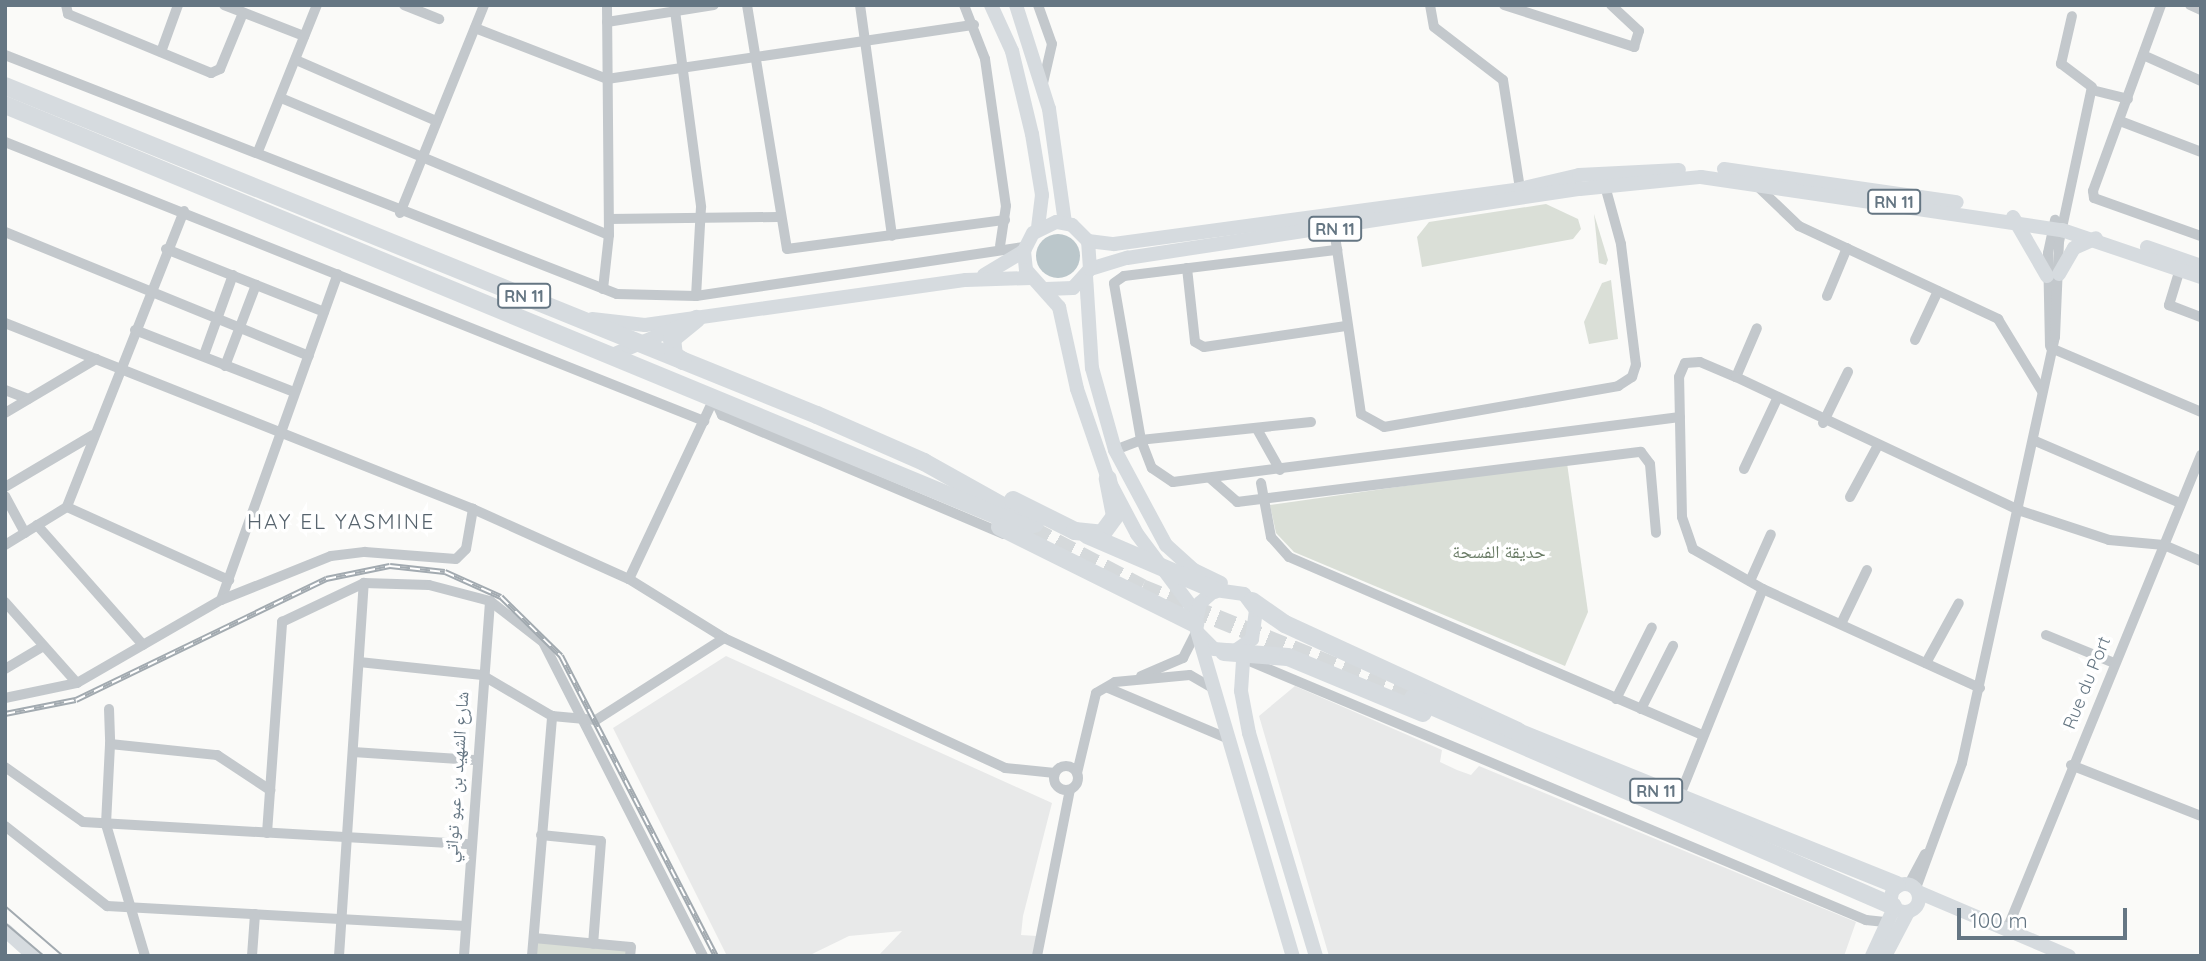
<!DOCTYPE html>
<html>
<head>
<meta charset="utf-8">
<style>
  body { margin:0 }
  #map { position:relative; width:2206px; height:961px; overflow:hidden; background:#fafaf8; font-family:Quicksand,"Noto Naskh Arabic",sans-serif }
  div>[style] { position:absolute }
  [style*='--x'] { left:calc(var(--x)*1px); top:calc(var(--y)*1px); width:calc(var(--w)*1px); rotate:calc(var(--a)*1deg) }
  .built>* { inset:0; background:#e8e9e9 }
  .green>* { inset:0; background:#dadfd7 }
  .water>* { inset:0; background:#bbc7cb }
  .round { border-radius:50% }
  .highway-tunnel>* { height:18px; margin-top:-9px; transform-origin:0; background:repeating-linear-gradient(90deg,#d5d9db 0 18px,transparent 0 27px) }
  .minor>* { height:10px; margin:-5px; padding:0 5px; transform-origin:5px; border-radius:5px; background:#c3c8cc }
  .minor>.ring { margin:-5px; padding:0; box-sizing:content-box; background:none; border:10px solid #c3c8cc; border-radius:50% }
  .major>* { height:14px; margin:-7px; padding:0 7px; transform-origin:7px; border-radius:7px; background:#d6dbdf }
  .major>.ring { margin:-7px; padding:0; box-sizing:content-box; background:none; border:14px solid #d6dbdf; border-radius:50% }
  .highway>* { height:18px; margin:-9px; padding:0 9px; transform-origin:9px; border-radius:9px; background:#d6dbdf }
  .tram>* { height:2px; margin:-1px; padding:0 1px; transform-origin:1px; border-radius:1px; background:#a2aab0 }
  .rail>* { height:6px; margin-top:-3px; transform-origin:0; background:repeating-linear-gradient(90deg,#fff 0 10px,#a2aab0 0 20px); box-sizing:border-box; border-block:2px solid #a2aab0 }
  span { translate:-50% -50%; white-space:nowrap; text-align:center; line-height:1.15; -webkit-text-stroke:7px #fff; paint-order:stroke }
  .shield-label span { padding:2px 5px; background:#fff; border:2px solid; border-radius:5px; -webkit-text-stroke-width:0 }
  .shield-label { font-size:16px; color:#657683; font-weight:700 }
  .park-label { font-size:18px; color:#687a64 }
  .street-label { font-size:18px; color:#657683 }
  .quarter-label { font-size:21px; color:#57646e; letter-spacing:2px }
  .frame { position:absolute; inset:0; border:7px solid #657683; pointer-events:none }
  .scale { position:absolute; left:1957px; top:908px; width:170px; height:32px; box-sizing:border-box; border:4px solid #657683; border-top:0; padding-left:9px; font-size:21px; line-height:24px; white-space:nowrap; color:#657683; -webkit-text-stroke:5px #fff; paint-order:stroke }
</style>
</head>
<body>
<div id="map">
  <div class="built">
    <div style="clip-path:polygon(726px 656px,1052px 803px,1023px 916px,1021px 935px,1037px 936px,1033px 956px,878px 956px,902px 931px,849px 936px,808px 956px,727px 956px,613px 728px)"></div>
    <div style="clip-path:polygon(1295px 686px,1442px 750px,1440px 762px,1457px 770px,1471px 775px,1479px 766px,1856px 922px,1844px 956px,1329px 956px,1259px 716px)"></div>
  </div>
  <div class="green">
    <div style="clip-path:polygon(1546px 204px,1578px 219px,1581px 229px,1573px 239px,1422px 267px,1417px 237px,1429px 222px)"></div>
    <div style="clip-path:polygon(1594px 214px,1608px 260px,1606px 265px,1599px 263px)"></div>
    <div style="clip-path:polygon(1611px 280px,1618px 339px,1589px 344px,1584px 322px,1602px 283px)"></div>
    <div style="clip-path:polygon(1567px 463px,1588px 612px,1565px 666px,1294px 552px,1276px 533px,1270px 505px)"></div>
    <div style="clip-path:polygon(534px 938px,631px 947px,630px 956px,532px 956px)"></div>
  </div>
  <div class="water">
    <div class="round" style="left:1036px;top:234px;width:44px;height:44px"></div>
  </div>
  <div class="highway-tunnel">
    <div style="--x:1032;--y:530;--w:124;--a:27.8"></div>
    <div style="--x:1142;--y:588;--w:292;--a:22.1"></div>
  </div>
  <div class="minor">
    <div style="--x:66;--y:5;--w:9;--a:77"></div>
    <div style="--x:68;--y:14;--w:155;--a:22.4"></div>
    <div style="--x:211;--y:73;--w:10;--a:-24"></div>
    <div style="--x:220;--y:69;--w:61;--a:-67.7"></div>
    <div style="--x:224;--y:5;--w:86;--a:21.2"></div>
    <div style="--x:404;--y:5;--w:38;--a:22"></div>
    <div style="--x:747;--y:5;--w:247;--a:80.7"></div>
    <div style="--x:787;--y:249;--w:220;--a:-7.6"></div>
    <div style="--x:860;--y:5;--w:233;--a:82.1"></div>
    <div style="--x:964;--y:5;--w:58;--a:68.7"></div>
    <div style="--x:985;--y:59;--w:148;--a:81.9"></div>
    <div style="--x:1006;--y:206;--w:40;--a:98.5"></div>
    <div style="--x:1038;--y:5;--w:41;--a:70.3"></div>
    <div style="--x:1052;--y:44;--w:39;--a:103"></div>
    <div style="--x:1430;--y:5;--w:22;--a:80"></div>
    <div style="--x:1434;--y:27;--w:87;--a:37.5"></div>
    <div style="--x:1503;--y:80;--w:110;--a:81.1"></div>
    <div style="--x:1504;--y:5;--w:137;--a:17.9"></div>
    <div style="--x:1634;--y:47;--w:17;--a:-73"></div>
    <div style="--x:1639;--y:31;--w:38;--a:-137"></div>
    <div style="--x:2161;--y:5;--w:198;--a:110.1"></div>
    <div style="--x:2093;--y:191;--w:7;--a:82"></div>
    <div style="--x:2094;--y:198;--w:114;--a:19.6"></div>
    <div style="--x:2190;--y:5;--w:12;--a:24"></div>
    <div style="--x:675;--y:11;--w:198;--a:82.4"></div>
    <div style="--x:701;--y:207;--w:89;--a:93.2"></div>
    <div style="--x:607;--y:22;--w:108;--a:-9"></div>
    <div style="--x:475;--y:28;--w:142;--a:21.1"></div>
    <div style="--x:607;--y:79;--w:371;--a:-8.4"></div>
    <div style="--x:161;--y:52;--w:50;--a:-70.1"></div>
    <div style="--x:5;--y:55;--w:657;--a:21.33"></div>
    <div style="--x:617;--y:294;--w:79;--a:1.5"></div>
    <div style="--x:696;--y:296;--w:333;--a:-8.5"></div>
    <div style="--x:2143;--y:55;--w:64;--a:24.1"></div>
    <div style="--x:296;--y:60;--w:153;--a:23.5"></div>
    <div style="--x:2092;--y:90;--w:37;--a:14"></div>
    <div style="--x:281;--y:98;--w:355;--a:22.7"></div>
    <div style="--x:2120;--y:121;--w:87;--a:20.9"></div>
    <div style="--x:5;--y:142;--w:753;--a:21.76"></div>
    <div style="--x:259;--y:149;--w:155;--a:-68.1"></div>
    <div style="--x:1755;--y:184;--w:61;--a:43.7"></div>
    <div style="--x:1799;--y:226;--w:220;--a:25"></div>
    <div style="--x:1998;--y:319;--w:84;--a:58.6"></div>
    <div style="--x:184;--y:211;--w:318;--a:111.6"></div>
    <div style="--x:67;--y:507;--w:178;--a:24.3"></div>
    <div style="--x:400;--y:213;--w:224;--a:-68"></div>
    <div style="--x:609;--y:219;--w:169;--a:-0.7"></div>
    <div style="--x:1334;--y:229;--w:187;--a:81.7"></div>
    <div style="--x:1361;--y:414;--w:26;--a:29"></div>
    <div style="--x:1384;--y:427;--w:238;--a:-9.9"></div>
    <div style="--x:1618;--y:386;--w:17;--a:-33"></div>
    <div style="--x:1632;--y:377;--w:13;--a:-72"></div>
    <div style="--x:1636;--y:365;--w:122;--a:-97.1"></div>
    <div style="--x:1621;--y:244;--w:60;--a:-105.4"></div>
    <div style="--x:5;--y:232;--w:328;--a:22.2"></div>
    <div style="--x:166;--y:249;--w:170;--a:21.7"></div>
    <div style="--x:1187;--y:268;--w:74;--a:83.8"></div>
    <div style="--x:1195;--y:342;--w:10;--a:29"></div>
    <div style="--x:1204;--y:347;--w:145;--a:-8.4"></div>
    <div style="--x:2180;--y:269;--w:38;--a:107"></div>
    <div style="--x:2169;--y:305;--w:34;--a:21"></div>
    <div style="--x:603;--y:289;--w:54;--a:-83.7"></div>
    <div style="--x:609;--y:235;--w:230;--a:-90.5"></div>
    <div style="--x:1827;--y:296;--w:52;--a:-67.4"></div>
    <div style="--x:5;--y:323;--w:504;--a:21.67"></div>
    <div style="--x:473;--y:509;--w:171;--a:24.2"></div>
    <div style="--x:629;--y:579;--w:112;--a:31.8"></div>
    <div style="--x:724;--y:638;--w:310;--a:24.8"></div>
    <div style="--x:1005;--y:768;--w:50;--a:5.7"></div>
    <div style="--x:135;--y:330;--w:171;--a:21.3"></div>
    <div style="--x:1915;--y:340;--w:54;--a:-64.9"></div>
    <div style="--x:2050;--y:346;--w:93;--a:-91.2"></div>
    <div style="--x:2048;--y:253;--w:34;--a:-78"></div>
    <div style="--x:2051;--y:348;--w:163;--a:23.1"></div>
    <div style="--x:204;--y:355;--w:85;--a:-70.1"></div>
    <div style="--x:225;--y:366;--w:87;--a:-69.1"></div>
    <div style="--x:1736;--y:377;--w:53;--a:-66.8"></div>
    <div style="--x:5;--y:390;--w:25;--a:21"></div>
    <div style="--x:714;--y:398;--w:19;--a:65"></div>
    <div style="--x:722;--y:415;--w:306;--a:22.9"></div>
    <div style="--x:5;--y:413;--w:106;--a:-30.7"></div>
    <div style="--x:1311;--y:422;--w:171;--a:174"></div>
    <div style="--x:1141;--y:440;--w:159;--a:-99.8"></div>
    <div style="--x:1114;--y:283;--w:12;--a:-35"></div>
    <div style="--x:1124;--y:276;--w:215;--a:-7"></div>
    <div style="--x:1823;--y:423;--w:57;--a:-63.9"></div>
    <div style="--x:1257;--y:429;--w:47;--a:60.7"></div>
    <div style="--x:2033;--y:440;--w:158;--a:23.2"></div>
    <div style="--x:1115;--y:450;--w:28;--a:-21"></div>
    <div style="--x:1141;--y:440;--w:30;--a:69"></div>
    <div style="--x:1152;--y:468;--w:25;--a:34"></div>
    <div style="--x:1173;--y:482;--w:511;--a:-7.31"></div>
    <div style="--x:1744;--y:469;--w:77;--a:-64.8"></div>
    <div style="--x:1211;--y:479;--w:35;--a:41"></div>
    <div style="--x:1237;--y:502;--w:407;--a:-7.1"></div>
    <div style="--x:1641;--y:452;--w:15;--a:53"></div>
    <div style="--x:1650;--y:464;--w:69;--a:85"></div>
    <div style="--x:1261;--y:483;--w:55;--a:79.5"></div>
    <div style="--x:1271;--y:537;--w:27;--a:48"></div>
    <div style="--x:1289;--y:557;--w:450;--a:23.3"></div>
    <div style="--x:5;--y:487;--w:102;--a:-30.6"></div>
    <div style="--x:5;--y:496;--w:42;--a:61.6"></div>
    <div style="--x:1850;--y:497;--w:57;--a:-61.6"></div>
    <div style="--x:37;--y:525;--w:160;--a:48.5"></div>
    <div style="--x:5;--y:545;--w:73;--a:-31.5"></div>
    <div style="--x:629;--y:579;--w:200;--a:-64.8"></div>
    <div style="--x:1750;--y:581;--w:51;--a:-65.9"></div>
    <div style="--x:221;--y:600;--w:346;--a:-70.3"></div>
    <div style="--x:5;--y:602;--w:108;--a:48.4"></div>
    <div style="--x:1841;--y:624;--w:60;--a:-64.3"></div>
    <div style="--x:2046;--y:635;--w:74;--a:22.4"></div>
    <div style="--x:1242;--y:658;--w:677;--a:22.78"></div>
    <div style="--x:1866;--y:920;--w:19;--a:6"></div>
    <div style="--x:359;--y:662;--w:124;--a:6"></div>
    <div style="--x:482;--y:675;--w:81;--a:30.4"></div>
    <div style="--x:1926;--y:663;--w:68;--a:-61.2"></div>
    <div style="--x:5;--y:669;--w:43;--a:-30.7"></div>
    <div style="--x:1141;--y:676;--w:46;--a:-23.2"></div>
    <div style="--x:1183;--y:658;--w:31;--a:-63"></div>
    <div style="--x:1108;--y:688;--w:131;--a:22.9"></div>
    <div style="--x:1980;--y:688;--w:239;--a:-155.5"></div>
    <div style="--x:1763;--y:589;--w:81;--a:-150.3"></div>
    <div style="--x:1693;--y:549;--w:34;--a:-109"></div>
    <div style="--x:1682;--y:517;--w:140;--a:-91.2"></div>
    <div style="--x:1679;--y:377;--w:15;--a:-67"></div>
    <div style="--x:1685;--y:363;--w:15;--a:-4"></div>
    <div style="--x:1700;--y:362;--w:39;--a:23"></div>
    <div style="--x:1736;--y:377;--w:315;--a:25.2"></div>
    <div style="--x:2021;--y:511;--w:93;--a:18.2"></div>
    <div style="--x:2109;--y:540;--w:55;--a:5.2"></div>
    <div style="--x:2164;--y:545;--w:40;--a:23.4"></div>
    <div style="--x:5;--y:698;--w:74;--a:-11.8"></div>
    <div style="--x:77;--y:683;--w:166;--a:-30"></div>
    <div style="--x:221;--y:600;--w:118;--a:-21.8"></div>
    <div style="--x:331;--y:556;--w:34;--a:-7"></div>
    <div style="--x:365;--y:552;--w:91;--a:4.4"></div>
    <div style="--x:456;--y:559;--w:14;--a:-45"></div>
    <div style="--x:466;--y:549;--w:41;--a:-80.1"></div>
    <div style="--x:1616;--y:699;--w:80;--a:-63.4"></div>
    <div style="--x:109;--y:709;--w:35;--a:88"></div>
    <div style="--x:1641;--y:709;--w:71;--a:-63.1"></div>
    <div style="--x:353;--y:752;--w:121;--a:3.8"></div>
    <div style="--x:2071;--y:765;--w:140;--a:21.4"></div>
    <div class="ring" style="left:1054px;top:766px;width:14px;height:14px"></div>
    <div style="--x:5;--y:767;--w:95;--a:35.2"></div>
    <div style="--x:83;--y:822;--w:388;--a:3.3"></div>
    <div style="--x:1077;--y:773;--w:82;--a:-76.6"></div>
    <div style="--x:1096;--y:693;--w:22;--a:-30"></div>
    <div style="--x:1115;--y:682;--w:75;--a:-5.3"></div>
    <div style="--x:1190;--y:675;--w:24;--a:30"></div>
    <div style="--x:1678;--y:800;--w:227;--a:-68.1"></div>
    <div style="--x:5;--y:826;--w:130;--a:38.1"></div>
    <div style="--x:107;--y:906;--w:359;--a:3.2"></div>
    <div style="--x:267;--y:833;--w:212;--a:-85.9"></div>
    <div style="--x:282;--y:622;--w:91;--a:-25.4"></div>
    <div style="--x:364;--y:583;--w:65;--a:1.8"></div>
    <div style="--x:429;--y:585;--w:63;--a:14.7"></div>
    <div style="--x:490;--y:601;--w:67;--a:37.7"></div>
    <div style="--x:543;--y:642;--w:352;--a:63"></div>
    <div style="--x:541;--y:835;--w:60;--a:5.7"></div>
    <div style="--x:601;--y:841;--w:103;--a:94.4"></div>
    <div style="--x:1909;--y:884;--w:34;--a:-62"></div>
    <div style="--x:1916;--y:888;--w:133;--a:-69.8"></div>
    <div style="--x:1962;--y:763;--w:436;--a:-77.7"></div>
    <div style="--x:2055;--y:337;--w:95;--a:-87.6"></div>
    <div style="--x:2059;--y:242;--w:158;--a:-78"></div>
    <div style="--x:2092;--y:87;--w:39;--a:-143"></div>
    <div style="--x:2061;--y:64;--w:49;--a:-77.1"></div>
    <div style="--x:2008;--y:927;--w:510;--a:-67.76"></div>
    <div style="--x:534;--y:938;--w:97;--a:5.3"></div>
    <div style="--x:631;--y:947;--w:9;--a:96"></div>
    <div style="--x:145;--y:956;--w:138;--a:-106.5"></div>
    <div style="--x:106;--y:824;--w:80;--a:-87.1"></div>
    <div style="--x:110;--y:744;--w:108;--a:5.9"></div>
    <div style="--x:217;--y:755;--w:64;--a:33.4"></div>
    <div style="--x:252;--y:956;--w:42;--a:-85.9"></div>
    <div style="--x:339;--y:956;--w:374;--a:-86.2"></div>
    <div style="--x:464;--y:956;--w:356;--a:-85.8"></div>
    <div style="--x:532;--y:956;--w:241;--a:-85.2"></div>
    <div style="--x:552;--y:716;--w:44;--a:5.2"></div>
    <div style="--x:596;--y:720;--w:152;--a:-32.6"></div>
    <div style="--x:1037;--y:956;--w:169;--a:-78.8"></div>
  </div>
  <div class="major">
    <div style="--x:991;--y:5;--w:51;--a:65.5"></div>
    <div style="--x:1012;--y:51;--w:85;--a:76.5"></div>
    <div style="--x:1032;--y:134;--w:62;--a:80.7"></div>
    <div style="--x:1042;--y:195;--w:34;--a:97"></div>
    <div style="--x:1016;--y:5;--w:109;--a:72.4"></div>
    <div style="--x:1049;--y:109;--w:115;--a:82"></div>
    <div style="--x:1724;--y:169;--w:235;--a:8.1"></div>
    <div style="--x:2013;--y:217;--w:68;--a:60"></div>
    <div style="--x:1088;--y:241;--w:26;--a:7"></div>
    <div style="--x:1114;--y:244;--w:410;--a:-7.7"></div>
    <div style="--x:1520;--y:189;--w:61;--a:-13.3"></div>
    <div style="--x:1579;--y:175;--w:100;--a:-2.9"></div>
    <div style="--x:2147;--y:247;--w:57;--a:19.4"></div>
    <div style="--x:1090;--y:269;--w:39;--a:-17"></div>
    <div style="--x:1127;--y:258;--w:458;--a:-8.7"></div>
    <div style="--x:1580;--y:189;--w:122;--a:-5.7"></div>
    <div style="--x:1701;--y:177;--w:365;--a:8.4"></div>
    <div style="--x:2062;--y:230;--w:147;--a:18.7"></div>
    <div style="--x:2059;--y:274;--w:30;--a:-60"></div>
    <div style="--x:2074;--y:248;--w:24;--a:-24"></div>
    <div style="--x:984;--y:275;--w:47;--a:-31"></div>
    <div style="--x:1086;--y:276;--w:92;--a:86.3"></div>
    <div style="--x:1092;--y:368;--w:85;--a:74.3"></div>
    <div style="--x:1115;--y:450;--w:108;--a:61.8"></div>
    <div style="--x:1166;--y:545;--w:38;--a:42"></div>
    <div style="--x:1194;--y:570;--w:30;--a:26"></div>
    <div style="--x:1046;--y:289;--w:27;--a:-2"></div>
    <div style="--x:1073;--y:288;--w:25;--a:-48"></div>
    <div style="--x:1090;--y:269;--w:28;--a:-94"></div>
    <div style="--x:1088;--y:241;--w:23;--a:-135"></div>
    <div style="--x:1072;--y:225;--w:16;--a:-169"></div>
    <div style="--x:1056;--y:222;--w:25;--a:154"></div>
    <div style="--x:1033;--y:233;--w:20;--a:117"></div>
    <div style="--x:1024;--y:251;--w:19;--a:84"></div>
    <div style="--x:1026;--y:270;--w:50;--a:48.3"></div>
    <div style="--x:1059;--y:307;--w:84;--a:77.6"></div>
    <div style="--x:1077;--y:389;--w:95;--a:71"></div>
    <div style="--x:1108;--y:479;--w:62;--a:62.2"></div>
    <div style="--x:1137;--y:534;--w:99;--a:53.2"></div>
    <div style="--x:592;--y:319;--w:53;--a:6.5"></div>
    <div style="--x:645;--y:325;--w:324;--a:-8"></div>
    <div style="--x:966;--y:280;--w:65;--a:-1.8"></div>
    <div style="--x:610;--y:356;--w:79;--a:-23"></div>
    <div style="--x:1199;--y:634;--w:21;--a:45"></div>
    <div style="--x:1214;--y:649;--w:21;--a:5"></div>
    <div style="--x:1235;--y:651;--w:21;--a:-35"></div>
    <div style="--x:1252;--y:639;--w:29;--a:-82"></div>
    <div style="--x:1256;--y:610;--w:20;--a:-127"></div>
    <div style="--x:1244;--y:594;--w:29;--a:-172"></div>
    <div style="--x:1215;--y:590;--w:20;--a:139"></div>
    <div style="--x:1200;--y:603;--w:22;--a:103"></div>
    <div style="--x:1195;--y:624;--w:346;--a:73.6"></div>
    <div style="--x:1244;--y:646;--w:45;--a:93.8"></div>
    <div style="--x:1241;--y:691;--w:43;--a:79.2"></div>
    <div style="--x:1249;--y:733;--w:233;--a:73.3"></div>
    <div class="ring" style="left:1891px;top:884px;width:14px;height:14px"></div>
    <div style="--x:1918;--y:892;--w:164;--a:23"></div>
    <div style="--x:5;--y:930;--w:39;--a:42"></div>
    <div style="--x:1872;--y:956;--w:53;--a:-65.4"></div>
    <div style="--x:1885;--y:956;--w:50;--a:-62.4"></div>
  </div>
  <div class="highway">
    <div style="--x:5;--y:86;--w:876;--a:22.06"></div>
    <div style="--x:817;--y:415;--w:117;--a:23.7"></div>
    <div style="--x:924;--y:462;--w:127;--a:29.2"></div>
    <div style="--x:5;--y:105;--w:1106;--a:22.48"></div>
    <div style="--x:683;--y:361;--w:11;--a:-146"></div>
    <div style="--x:674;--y:355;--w:16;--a:-97"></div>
    <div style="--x:672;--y:339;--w:32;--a:-39"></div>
    <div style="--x:1013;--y:500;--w:69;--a:26.6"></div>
    <div style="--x:1075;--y:531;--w:27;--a:6"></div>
    <div style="--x:1102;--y:534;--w:22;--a:-54"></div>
    <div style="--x:1115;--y:516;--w:38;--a:-101"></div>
    <div style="--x:1000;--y:527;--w:218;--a:26.4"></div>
    <div style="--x:1087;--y:535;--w:139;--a:23.3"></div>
    <div style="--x:1252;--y:601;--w:40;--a:34.9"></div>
    <div style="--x:1285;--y:624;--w:256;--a:24.7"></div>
    <div style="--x:1224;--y:652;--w:64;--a:4.5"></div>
    <div style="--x:1288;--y:657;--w:146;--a:22.5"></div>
    <div style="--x:1413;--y:698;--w:523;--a:23.43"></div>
    <div style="--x:1508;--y:728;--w:419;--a:22"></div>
  </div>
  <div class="tram">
    <div style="--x:5;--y:906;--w:77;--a:40.8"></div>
    <div style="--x:5;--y:923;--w:51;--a:40.2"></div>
  </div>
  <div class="rail">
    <div style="--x:5;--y:714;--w:72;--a:-11.2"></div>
    <div style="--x:76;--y:700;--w:278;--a:-25.8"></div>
    <div style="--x:326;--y:579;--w:65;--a:-11.5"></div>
    <div style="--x:390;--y:566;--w:55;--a:6.2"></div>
    <div style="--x:445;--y:572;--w:61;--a:24.1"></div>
    <div style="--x:501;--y:597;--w:84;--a:44.5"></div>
    <div style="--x:561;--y:656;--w:338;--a:62.7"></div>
  </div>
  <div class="shield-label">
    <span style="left:1894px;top:202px">RN 11</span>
    <span style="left:1335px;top:229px">RN 11</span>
    <span style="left:524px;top:296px">RN 11</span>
    <span style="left:1656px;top:791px">RN 11</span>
  </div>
  <div class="park-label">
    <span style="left:1499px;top:552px">حديقة الفسحة</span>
  </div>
  <div class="street-label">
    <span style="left:2087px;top:683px;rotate:-68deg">Rue du Port</span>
    <span style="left:457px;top:777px;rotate:-86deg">شارع الشهيد بن عبو تواتي</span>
  </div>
  <div class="quarter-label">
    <span style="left:341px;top:521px">HAY EL YASMINE</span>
  </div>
  <div class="frame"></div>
  <div class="scale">100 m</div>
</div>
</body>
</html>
